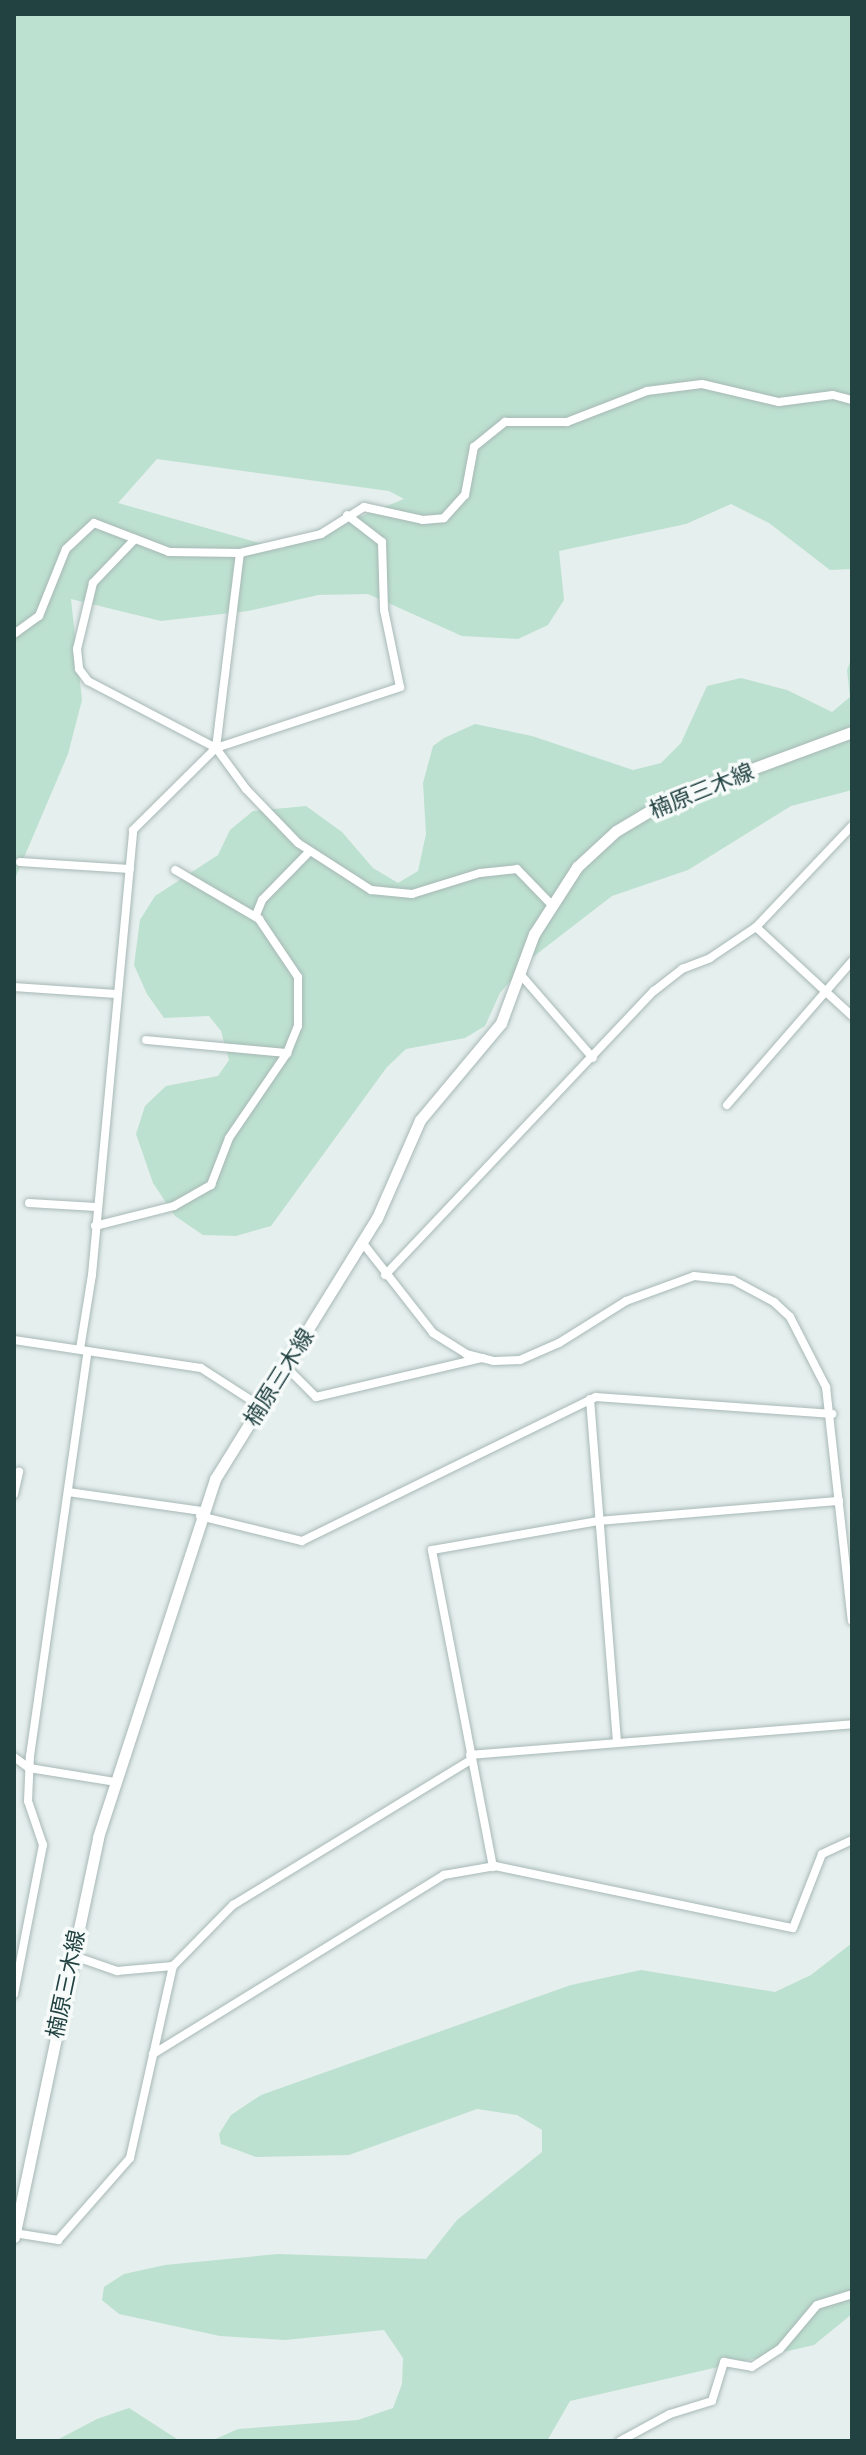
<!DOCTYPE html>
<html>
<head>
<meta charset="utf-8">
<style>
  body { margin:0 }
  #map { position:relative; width:866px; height:2455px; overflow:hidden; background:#e5efed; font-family:"Noto Sans","Noto Sans JP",sans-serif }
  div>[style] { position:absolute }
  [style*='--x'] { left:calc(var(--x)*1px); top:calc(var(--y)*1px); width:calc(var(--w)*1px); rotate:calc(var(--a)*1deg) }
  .green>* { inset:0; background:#bde1d0 }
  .roads { filter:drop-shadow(0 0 2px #a7b8b6) drop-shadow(0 0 2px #a7b8b6) }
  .street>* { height:8px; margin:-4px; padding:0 4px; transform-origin:4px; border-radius:4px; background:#fff }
  .secondary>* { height:11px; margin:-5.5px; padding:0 5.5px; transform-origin:5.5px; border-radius:5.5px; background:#fff }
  span { translate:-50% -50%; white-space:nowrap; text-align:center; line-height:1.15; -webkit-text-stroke:7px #f6fbfa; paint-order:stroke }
  .street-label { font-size:22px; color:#224242 }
  .frame { position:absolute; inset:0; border:16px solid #224242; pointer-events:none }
</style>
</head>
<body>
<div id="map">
  <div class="green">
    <div style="clip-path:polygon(evenodd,14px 14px,852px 14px,852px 569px,830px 570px,769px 523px,731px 504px,686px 524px,559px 551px,564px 600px,548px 625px,518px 639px,462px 636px,368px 594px,318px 595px,248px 611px,161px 621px,71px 599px,82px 700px,68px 754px,14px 881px,14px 14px,157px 459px,389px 491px,404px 499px,281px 549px,118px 503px,157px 459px)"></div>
    <div style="clip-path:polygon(852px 657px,852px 790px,791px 806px,688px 870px,612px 896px,529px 960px,500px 993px,485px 1026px,465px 1038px,406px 1049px,387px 1067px,271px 1226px,236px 1236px,203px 1235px,175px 1216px,153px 1183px,136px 1134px,145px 1106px,166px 1086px,218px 1076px,229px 1060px,221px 1031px,209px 1016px,164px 1018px,147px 994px,134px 965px,140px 920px,155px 896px,218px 855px,230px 830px,253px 811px,306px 806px,342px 832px,373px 868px,398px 883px,418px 871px,426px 834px,423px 783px,433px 746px,444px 738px,475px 724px,532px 736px,633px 770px,661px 763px,681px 743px,707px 686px,741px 678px,787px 690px,832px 712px,850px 697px,847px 670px)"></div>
    <div style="clip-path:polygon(852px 1943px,852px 2314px,814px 2345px,570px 2401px,547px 2441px,211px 2441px,238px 2429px,358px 2420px,393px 2408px,402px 2384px,403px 2358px,384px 2330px,285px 2340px,220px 2336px,119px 2314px,102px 2300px,104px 2287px,124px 2274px,165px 2265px,278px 2254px,426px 2259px,457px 2220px,542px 2152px,542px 2130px,517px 2115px,477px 2109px,349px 2155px,256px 2157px,221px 2144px,219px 2134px,231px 2115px,261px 2095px,571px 1985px,641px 1970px,775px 1992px,811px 1975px)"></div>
    <div style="clip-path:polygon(129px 2408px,180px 2441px,55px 2441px,97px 2419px)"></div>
  </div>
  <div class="roads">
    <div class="street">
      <div style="--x:135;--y:539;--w:61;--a:133.7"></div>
      <div style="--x:93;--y:583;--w:68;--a:103.6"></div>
      <div style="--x:77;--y:649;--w:20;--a:84"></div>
      <div style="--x:79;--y:669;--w:15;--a:53"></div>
      <div style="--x:88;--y:681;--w:144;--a:27.6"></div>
      <div style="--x:216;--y:748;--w:51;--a:53.8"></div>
      <div style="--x:246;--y:789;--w:75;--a:46.1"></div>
      <div style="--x:298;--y:843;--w:87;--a:32.8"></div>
      <div style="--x:371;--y:890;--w:41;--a:5.6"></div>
      <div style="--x:412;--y:894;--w:71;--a:-17.2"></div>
      <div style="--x:480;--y:873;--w:37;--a:-6"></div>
      <div style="--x:517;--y:869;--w:47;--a:45.9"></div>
      <div style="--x:14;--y:634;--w:31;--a:-36"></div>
      <div style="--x:39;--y:616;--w:72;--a:-68.1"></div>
      <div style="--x:66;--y:549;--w:38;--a:-43"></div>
      <div style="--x:94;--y:523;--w:80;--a:21.1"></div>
      <div style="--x:169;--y:552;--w:71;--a:0.8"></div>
      <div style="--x:240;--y:553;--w:83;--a:-13.2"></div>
      <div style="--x:321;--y:534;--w:51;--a:-32.1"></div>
      <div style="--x:364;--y:507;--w:60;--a:12.4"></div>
      <div style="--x:423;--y:520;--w:21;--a:-5"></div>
      <div style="--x:444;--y:518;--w:31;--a:-48"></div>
      <div style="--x:465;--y:495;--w:49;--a:-79.4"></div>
      <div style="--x:474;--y:447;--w:40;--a:-39"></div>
      <div style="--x:505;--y:422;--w:62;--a:0"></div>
      <div style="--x:567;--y:422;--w:86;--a:-21.2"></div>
      <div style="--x:647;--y:391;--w:55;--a:-7.3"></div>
      <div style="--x:702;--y:384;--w:79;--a:13.2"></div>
      <div style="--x:779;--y:402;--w:54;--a:-7.4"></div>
      <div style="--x:833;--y:395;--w:20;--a:15"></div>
      <div style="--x:216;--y:748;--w:196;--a:-83"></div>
      <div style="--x:20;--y:862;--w:110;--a:3.6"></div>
      <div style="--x:256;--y:915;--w:16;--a:-68"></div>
      <div style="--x:262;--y:900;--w:67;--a:-45.6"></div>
      <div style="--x:756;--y:927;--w:131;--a:42.8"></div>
      <div style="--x:520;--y:974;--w:111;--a:49"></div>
      <div style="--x:14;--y:987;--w:102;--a:3.9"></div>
      <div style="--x:146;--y:1040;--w:142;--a:5.3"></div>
      <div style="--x:727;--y:1105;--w:191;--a:-49"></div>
      <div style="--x:29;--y:1203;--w:67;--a:3.4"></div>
      <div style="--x:95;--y:1226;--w:81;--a:-14.2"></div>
      <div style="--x:174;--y:1206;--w:43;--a:-29.6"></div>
      <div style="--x:211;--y:1185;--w:50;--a:-69"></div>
      <div style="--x:229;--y:1138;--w:103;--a:-55.7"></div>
      <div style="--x:287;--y:1053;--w:29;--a:-68"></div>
      <div style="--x:298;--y:1026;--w:49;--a:-90"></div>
      <div style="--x:298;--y:977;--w:70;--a:-123.9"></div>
      <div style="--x:259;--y:919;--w:97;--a:-149.7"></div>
      <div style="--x:362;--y:1242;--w:115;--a:52"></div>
      <div style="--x:433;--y:1333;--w:39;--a:32"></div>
      <div style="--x:466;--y:1354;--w:29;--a:14"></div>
      <div style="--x:494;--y:1361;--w:26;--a:-2"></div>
      <div style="--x:520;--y:1360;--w:43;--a:-23.6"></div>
      <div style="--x:559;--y:1343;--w:79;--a:-32.1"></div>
      <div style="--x:626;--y:1301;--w:72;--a:-20.2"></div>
      <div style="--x:694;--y:1276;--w:39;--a:6"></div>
      <div style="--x:733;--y:1280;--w:47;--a:28.2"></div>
      <div style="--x:774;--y:1302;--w:22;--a:43"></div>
      <div style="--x:790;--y:1317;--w:79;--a:62.8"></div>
      <div style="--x:826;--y:1387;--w:235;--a:83.7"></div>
      <div style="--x:385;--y:1275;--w:391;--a:-46.6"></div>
      <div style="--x:654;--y:991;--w:36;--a:-38"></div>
      <div style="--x:682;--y:969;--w:30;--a:-21"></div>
      <div style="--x:710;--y:958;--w:55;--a:-34"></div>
      <div style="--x:756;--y:927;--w:139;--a:-46.5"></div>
      <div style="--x:14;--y:1340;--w:189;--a:8.5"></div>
      <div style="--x:201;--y:1368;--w:70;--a:32.8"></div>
      <div style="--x:80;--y:1349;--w:75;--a:-80.8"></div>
      <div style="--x:92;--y:1275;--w:447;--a:-84.7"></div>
      <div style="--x:133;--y:830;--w:117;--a:-44.7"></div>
      <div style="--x:216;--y:748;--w:194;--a:-18.3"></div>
      <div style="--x:400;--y:687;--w:79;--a:-101.7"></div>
      <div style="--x:384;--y:610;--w:68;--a:-91.7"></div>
      <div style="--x:382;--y:542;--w:44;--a:-142.4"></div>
      <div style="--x:285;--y:1366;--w:44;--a:45"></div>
      <div style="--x:316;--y:1397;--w:171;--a:-13.2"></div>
      <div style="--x:590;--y:1399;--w:345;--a:85.5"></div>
      <div style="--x:68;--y:1492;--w:135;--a:8.1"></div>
      <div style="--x:14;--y:1494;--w:23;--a:-77"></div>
      <div style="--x:200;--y:1516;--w:105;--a:13.8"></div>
      <div style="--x:302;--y:1541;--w:327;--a:-26.1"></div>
      <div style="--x:596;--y:1397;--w:237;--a:4.1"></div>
      <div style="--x:470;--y:1755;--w:383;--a:-4.6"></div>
      <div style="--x:14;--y:1757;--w:19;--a:36"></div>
      <div style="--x:29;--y:1768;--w:87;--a:9.2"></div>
      <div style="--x:493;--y:1867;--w:323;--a:-100.9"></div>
      <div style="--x:432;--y:1550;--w:169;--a:-9.9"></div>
      <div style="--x:599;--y:1521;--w:241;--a:-4.8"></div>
      <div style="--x:71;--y:1955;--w:49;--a:19.2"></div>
      <div style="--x:117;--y:1971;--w:56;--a:-5.1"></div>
      <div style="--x:14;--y:1994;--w:152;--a:-79"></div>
      <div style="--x:43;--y:1845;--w:46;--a:-108.8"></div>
      <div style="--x:28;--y:1801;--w:45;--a:-87.5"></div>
      <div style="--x:30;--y:1756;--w:409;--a:-81.9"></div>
      <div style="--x:153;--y:2054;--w:342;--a:-31.6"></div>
      <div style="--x:444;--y:1875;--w:52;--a:-10"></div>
      <div style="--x:495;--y:1866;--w:304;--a:11.8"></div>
      <div style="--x:793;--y:1928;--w:79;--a:-68.6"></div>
      <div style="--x:822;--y:1854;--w:33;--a:-25"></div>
      <div style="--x:14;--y:2233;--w:45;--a:9"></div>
      <div style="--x:58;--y:2240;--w:109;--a:-48.7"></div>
      <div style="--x:130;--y:2158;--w:197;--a:-77.4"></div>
      <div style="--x:173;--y:1966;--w:86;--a:-45.5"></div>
      <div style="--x:233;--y:1905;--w:279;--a:-31.4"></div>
      <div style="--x:620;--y:2441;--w:57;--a:-28.4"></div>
      <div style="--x:670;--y:2414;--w:44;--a:-17.2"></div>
      <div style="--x:712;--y:2401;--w:41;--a:-72.9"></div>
      <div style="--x:724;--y:2362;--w:28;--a:10"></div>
      <div style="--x:752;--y:2367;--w:33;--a:-33"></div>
      <div style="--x:780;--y:2349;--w:57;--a:-49.9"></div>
      <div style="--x:817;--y:2305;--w:37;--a:-17"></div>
    </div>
    <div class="secondary">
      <div style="--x:14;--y:2237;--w:409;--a:-78.1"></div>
      <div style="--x:98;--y:1837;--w:377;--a:-71.9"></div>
      <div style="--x:215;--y:1479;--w:307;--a:-58.2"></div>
      <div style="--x:377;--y:1218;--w:107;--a:-66.3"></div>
      <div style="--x:420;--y:1120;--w:126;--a:-50.1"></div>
      <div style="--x:501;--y:1023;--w:95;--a:-69.7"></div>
      <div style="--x:534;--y:934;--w:80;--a:-57.3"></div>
      <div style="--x:577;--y:867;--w:53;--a:-42.7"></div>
      <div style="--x:616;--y:831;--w:61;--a:-30.8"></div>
      <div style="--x:668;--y:800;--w:196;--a:-20.3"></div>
    </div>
  </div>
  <div class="street-label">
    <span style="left:701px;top:790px;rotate:-22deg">楠原三木線</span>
    <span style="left:278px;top:1377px;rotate:-58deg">楠原三木線</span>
    <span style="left:65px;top:1984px;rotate:-78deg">楠原三木線</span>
  </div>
  <div class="frame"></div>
</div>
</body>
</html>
